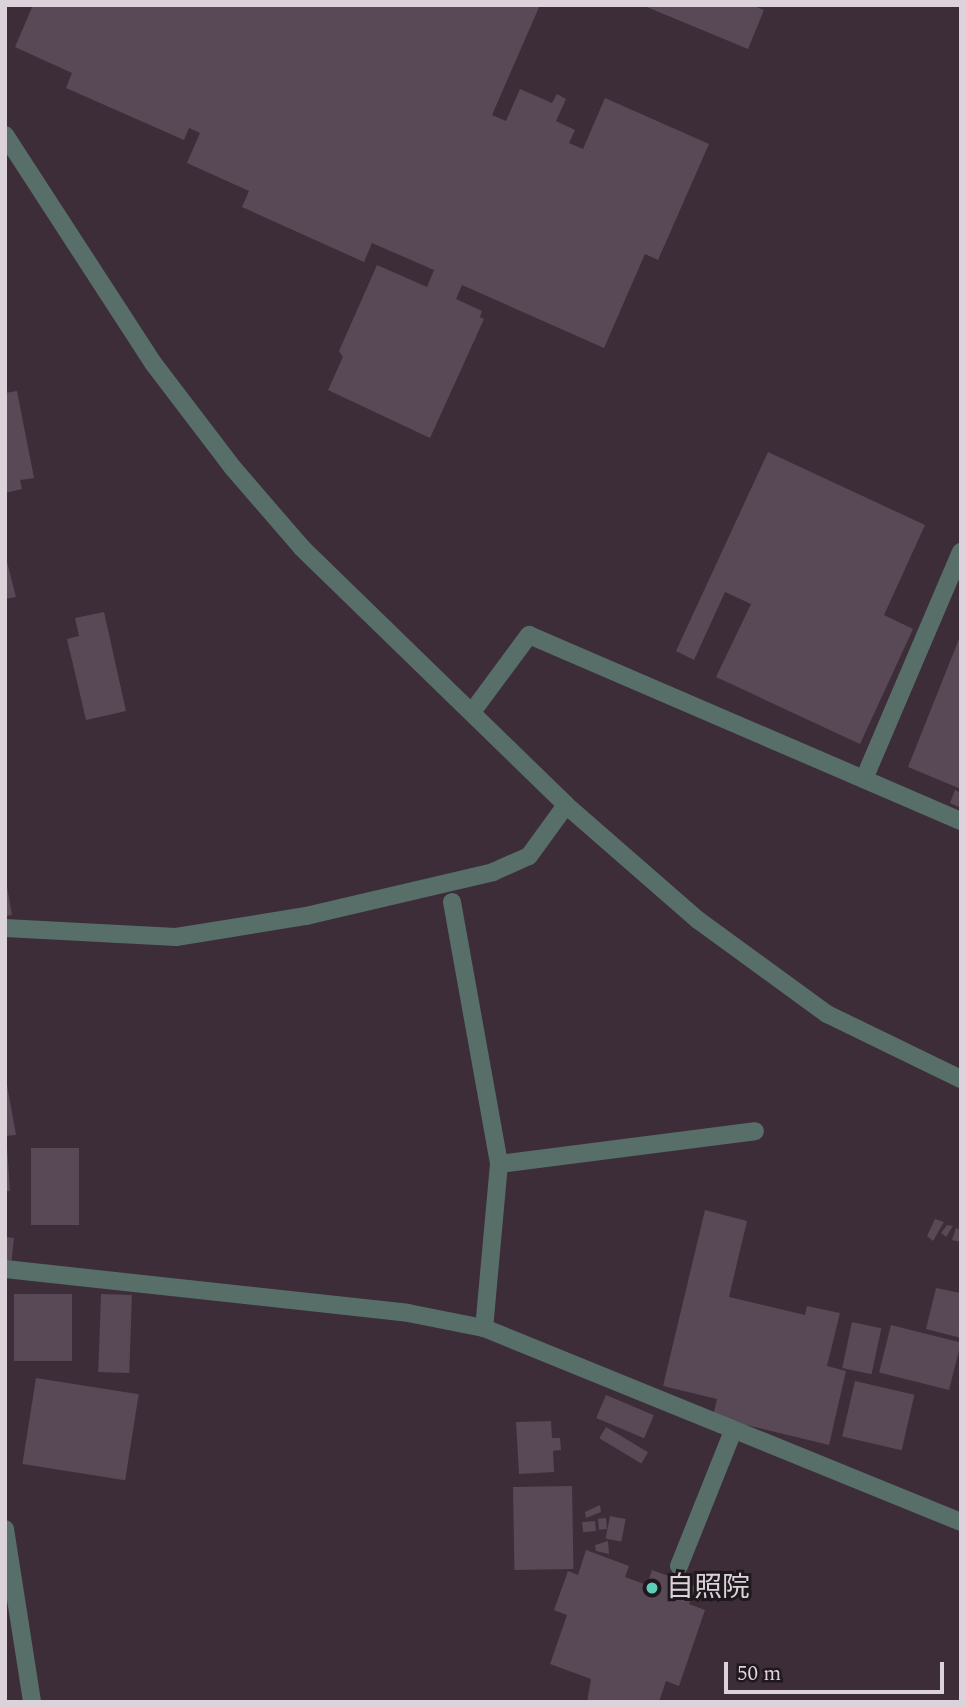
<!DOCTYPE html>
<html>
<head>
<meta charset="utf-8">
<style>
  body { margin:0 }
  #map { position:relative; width:966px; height:1707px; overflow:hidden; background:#3c2d39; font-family:Spectral,"Noto Sans JP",serif }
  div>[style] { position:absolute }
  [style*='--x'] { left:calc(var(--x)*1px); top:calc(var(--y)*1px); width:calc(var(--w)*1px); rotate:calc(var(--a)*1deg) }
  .building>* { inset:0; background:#594956; transform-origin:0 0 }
  .minor>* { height:18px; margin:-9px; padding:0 9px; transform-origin:9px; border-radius:9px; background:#586e69 }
  .dots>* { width:19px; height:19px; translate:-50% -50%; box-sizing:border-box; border:4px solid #1f181d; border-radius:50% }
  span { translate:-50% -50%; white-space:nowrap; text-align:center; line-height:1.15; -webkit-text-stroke:6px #1f181d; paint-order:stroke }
  .poi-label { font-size:28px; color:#dcd2da }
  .left { translate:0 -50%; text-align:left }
  .frame { position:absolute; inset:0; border:7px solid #dcd2da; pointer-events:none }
  .scale { position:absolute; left:724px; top:1662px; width:220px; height:32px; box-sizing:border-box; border:4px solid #dcd2da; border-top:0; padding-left:9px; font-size:21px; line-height:24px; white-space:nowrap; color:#dcd2da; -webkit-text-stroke:5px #1f181d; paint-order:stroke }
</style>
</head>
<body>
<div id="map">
  <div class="building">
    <div style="clip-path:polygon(33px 5px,540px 5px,492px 115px,506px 121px,520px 89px,552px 103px,557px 94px,566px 99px,556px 121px,575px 130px,569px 143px,583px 149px,605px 98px,709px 144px,658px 260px,645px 254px,604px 348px,462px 285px,456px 299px,482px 311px,480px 317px,484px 319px,430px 438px,328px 390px,343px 357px,339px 351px,377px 265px,427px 287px,434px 270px,372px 243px,364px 262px,242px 207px,249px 191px,187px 163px,200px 133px,189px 128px,184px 140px,66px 88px,72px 73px,15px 47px)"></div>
    <div style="clip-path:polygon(642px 5px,752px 5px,764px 10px,748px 49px)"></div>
    <div style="clip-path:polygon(17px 391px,34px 478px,20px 480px,22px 489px,5px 493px,5px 393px)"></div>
    <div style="clip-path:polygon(768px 452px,925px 525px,884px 615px,913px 629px,860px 744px,716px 677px,751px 604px,725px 592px,694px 660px,676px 651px)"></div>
    <div style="clip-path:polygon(5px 554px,16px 597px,5px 599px)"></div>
    <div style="clip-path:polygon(104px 612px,126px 711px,86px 720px,67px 639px,79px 636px,75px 618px)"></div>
    <div style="clip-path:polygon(961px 634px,961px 789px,908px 767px)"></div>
    <div style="clip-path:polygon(955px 790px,961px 793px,961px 808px,950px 803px)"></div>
    <div style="clip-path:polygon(5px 876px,12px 915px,5px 916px)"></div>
    <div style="clip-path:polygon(5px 1074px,16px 1135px,5px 1136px)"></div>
    <div style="clip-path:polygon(5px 1147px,7px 1147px,10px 1191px,5px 1191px)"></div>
    <div style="left:31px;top:1148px;width:48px;height:77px"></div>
    <div style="clip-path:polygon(705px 1210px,747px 1221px,729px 1297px,805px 1315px,807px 1306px,840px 1313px,827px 1366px,846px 1371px,829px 1445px,713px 1417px,717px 1399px,663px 1386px)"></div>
    <div style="clip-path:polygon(935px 1219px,944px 1222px,933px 1241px,927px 1236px)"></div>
    <div style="clip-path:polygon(947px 1225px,953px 1226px,946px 1237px,941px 1233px)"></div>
    <div style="clip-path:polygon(956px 1228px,961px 1230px,961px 1242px,952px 1240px)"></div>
    <div style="left:5px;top:1237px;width:9px;height:23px;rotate:6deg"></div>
    <div style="clip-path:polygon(936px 1288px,961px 1293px,961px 1338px,926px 1329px)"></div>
    <div style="left:14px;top:1294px;width:58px;height:67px"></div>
    <div style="left:101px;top:1294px;width:31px;height:78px;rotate:2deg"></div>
    <div style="left:852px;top:1322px;width:30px;height:47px;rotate:12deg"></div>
    <div style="left:891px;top:1325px;width:72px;height:49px;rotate:14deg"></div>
    <div style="left:36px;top:1378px;width:104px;height:87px;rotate:9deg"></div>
    <div style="left:855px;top:1381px;width:61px;height:57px;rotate:13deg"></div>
    <div style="left:606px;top:1395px;width:52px;height:25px;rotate:23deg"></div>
    <div style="clip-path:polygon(551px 1421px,552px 1438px,560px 1438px,561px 1450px,553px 1451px,554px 1472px,519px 1474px,516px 1422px)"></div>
    <div style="left:606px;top:1427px;width:49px;height:13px;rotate:31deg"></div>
    <div style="left:572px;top:1486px;width:83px;height:59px;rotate:89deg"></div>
    <div style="clip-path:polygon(600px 1505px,601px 1512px,586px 1518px,585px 1512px)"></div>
    <div style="left:610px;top:1516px;width:16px;height:23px;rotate:11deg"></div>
    <div style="left:606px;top:1518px;width:11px;height:8px;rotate:85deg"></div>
    <div style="left:595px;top:1521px;width:10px;height:13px;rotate:84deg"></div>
    <div style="clip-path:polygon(608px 1541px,609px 1554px,596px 1551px,595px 1545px)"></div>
    <div style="clip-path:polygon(586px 1550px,629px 1566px,625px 1577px,647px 1585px,652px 1570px,696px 1586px,689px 1604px,705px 1610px,679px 1686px,666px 1681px,659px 1702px,587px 1702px,591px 1679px,550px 1664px,567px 1615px,554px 1610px,568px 1571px,578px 1575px)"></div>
  </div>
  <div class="minor">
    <div style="--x:5;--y:135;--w:272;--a:57"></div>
    <div style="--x:153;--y:363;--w:132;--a:52.7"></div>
    <div style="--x:233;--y:468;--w:106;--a:49.2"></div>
    <div style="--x:302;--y:548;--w:368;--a:44.2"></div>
    <div style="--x:566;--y:805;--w:175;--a:41.1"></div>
    <div style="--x:698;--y:920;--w:160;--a:36.1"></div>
    <div style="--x:827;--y:1014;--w:149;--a:25.9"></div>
    <div style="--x:472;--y:712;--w:96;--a:-53.5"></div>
    <div style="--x:529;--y:635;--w:470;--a:23.3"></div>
    <div style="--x:864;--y:779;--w:247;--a:-66.9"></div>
    <div style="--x:452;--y:902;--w:266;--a:79.8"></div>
    <div style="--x:499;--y:1164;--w:165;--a:95.2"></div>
    <div style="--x:5;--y:928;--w:171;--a:3"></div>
    <div style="--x:176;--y:937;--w:132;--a:-9.2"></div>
    <div style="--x:306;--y:916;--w:192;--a:-13.2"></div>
    <div style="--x:493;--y:872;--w:39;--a:-24"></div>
    <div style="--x:529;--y:856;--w:63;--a:-54"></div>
    <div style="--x:499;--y:1164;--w:258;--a:-7.3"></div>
    <div style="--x:5;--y:1269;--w:405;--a:6.2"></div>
    <div style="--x:408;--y:1313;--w:77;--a:11.2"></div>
    <div style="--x:484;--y:1328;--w:515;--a:22.13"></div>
    <div style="--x:5;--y:1529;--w:175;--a:81.1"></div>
    <div style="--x:679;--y:1566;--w:145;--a:-68.2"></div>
  </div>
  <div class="dots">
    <div style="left:652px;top:1588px;background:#5cceba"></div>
  </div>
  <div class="poi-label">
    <span class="left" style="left:666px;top:1588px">自照院</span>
  </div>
  <div class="frame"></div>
  <div class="scale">50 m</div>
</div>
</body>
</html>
